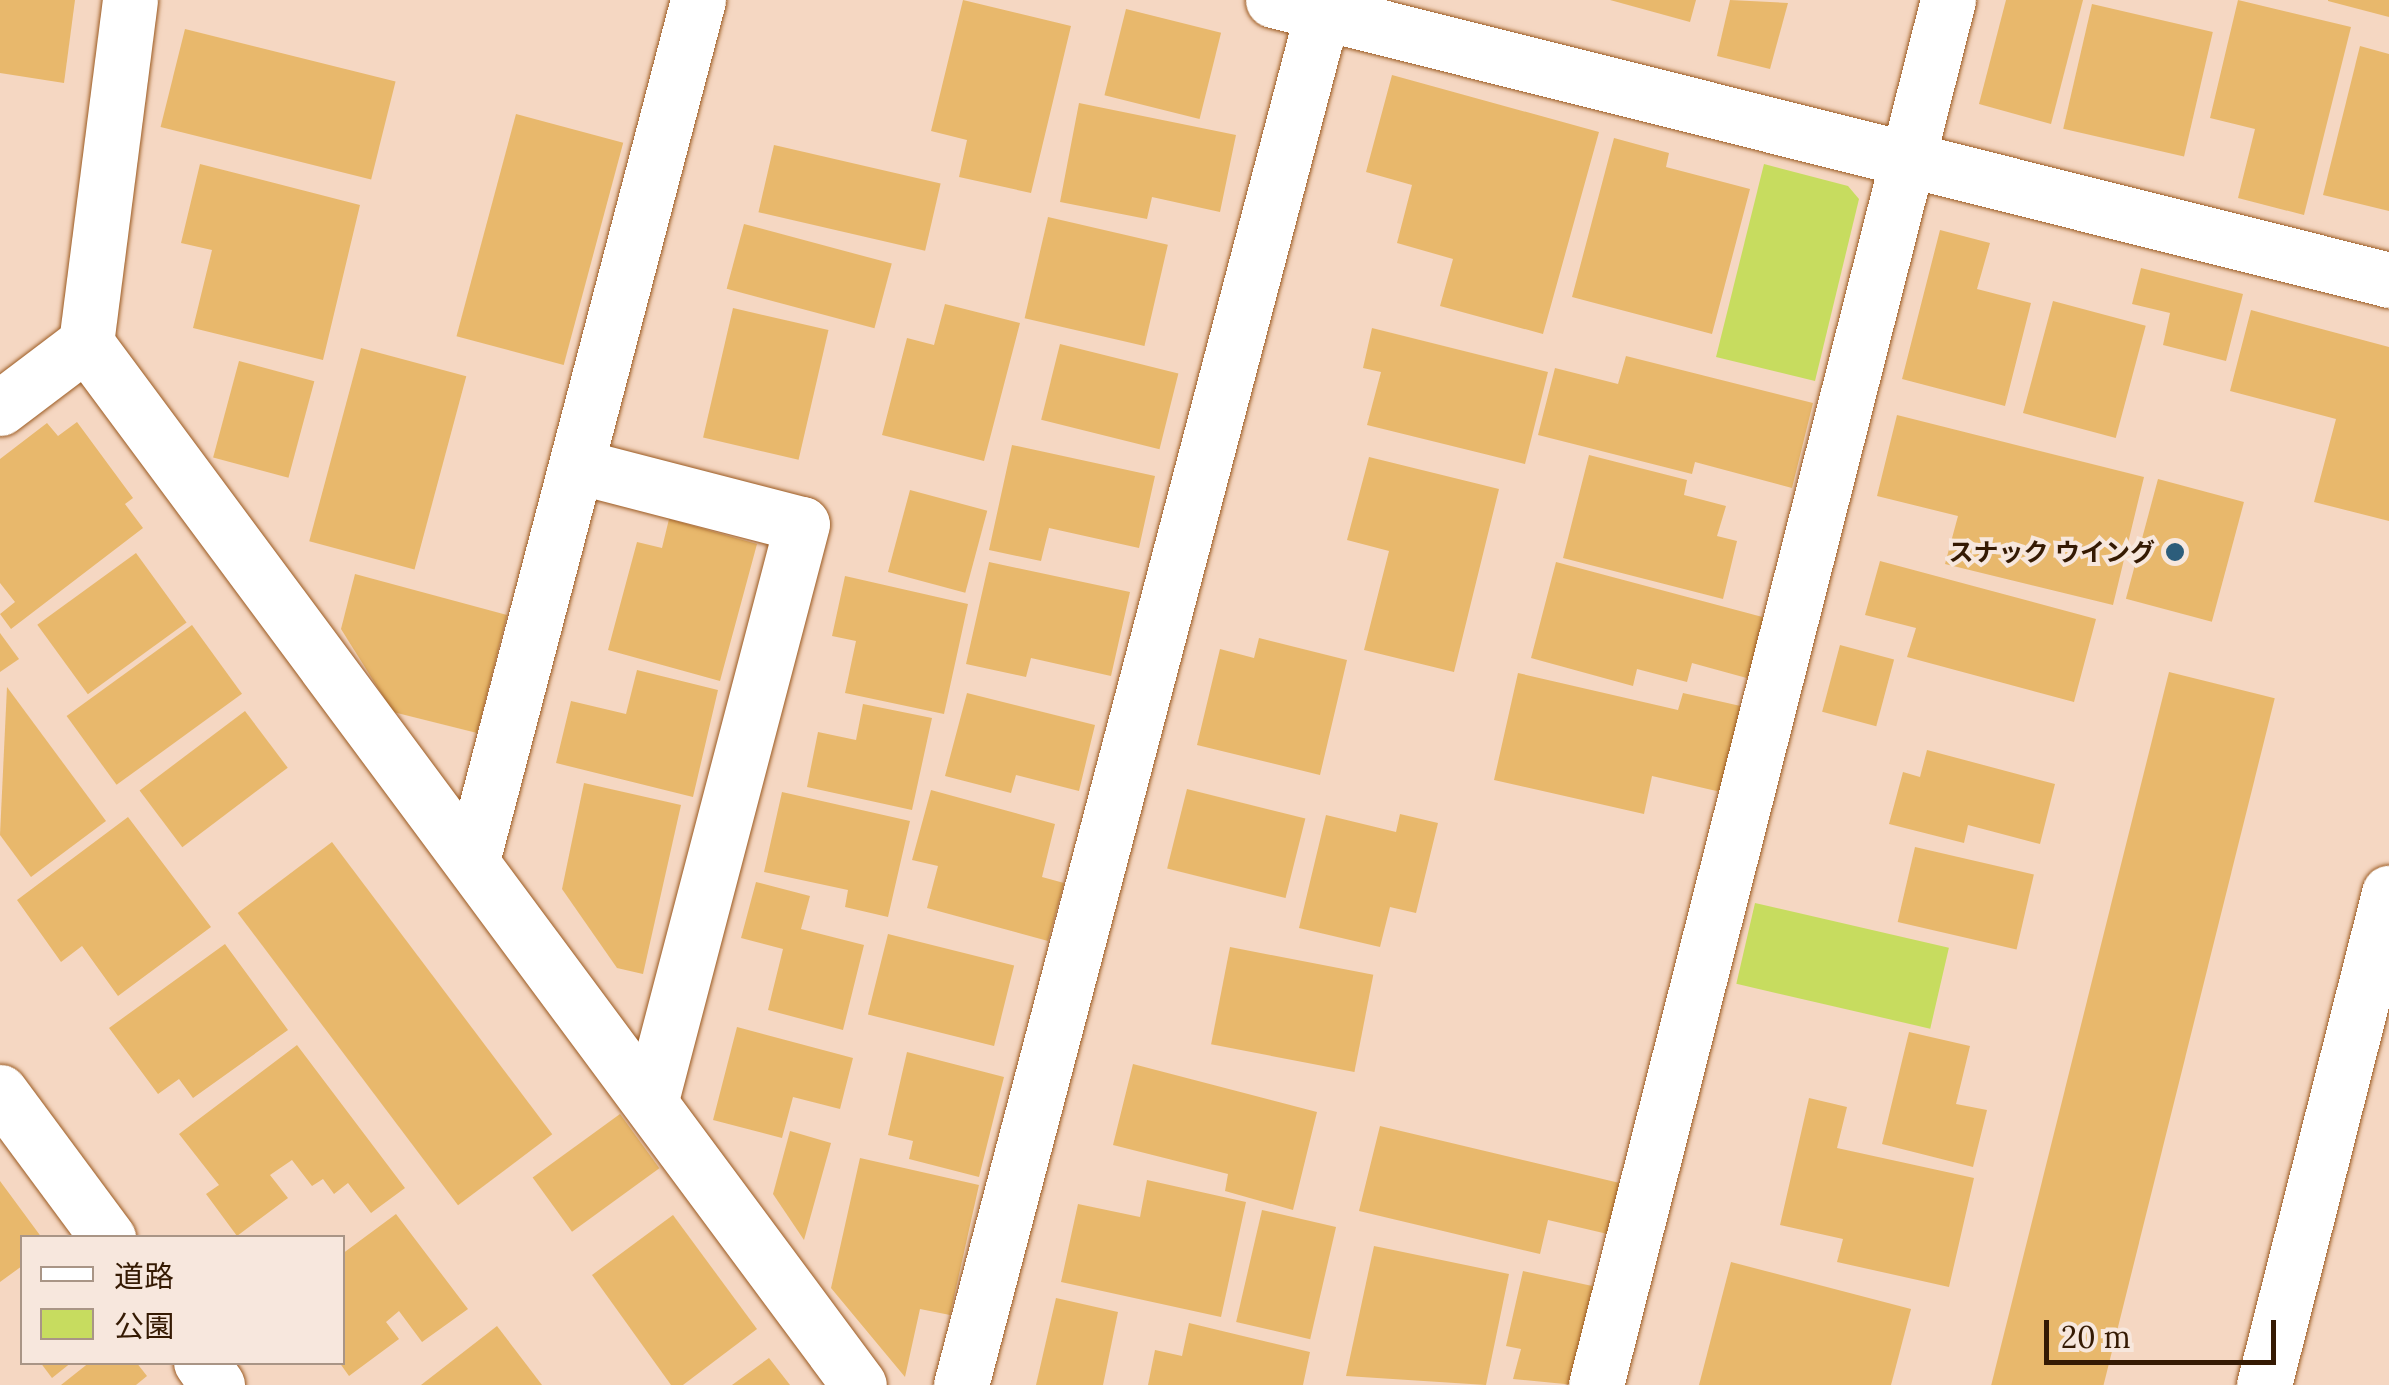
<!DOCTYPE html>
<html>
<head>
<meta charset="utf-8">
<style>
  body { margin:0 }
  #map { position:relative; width:2389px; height:1385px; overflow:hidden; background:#f5d7c2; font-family:Lora,"Noto Sans JP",serif }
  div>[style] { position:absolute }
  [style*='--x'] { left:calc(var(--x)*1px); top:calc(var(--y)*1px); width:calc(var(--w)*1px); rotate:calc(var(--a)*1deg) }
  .green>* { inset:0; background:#c7dc5f; transform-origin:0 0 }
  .building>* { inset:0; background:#e8b86c; transform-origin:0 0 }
  .roads { filter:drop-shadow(0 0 2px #9b5a21) drop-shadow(0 0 2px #9b5a21) }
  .minor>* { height:55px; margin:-27.5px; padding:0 27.5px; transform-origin:27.5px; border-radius:27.5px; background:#fff }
  .tertiary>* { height:55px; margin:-27.5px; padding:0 27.5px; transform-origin:27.5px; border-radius:27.5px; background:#fff }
  .dots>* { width:28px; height:28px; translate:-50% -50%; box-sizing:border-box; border:5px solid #f7e7dd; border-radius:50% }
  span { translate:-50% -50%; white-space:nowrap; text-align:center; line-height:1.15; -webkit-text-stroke:8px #f7e7dd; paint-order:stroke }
  .poi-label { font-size:25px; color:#351a03; font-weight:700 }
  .right { translate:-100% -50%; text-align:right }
  .legend { position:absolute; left:20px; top:1235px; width:325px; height:130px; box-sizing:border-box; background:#f7e7dd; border:2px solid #a99586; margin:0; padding:12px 18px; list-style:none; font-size:30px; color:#351a03 }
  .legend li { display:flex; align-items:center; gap:20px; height:50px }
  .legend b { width:50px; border:2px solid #a99586 }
  .scale { position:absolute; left:2044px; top:1320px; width:232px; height:45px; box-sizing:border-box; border:5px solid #351a03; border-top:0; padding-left:12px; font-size:30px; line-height:35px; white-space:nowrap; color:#351a03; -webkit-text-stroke:8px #f7e7dd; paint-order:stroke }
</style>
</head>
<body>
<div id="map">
  <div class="green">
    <div style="clip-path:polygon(1764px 164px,1848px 186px,1859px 199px,1815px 381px,1716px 357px)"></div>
    <div style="left:1755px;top:903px;width:199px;height:83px;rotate:13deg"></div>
  </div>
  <div class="building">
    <div style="clip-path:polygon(0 0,75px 0,64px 83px,0 73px)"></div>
    <div style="clip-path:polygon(963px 0,1071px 26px,1031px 193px,959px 177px,967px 140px,931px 131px)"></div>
    <div style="clip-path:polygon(1610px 0,1696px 0,1690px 22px)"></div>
    <div style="clip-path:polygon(1730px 0,1788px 3px,1770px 69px,1717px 56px)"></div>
    <div style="clip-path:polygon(2006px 0,2083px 0,2051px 124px,1979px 104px)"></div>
    <div style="clip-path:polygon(2238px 0,2351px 27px,2304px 215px,2238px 198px,2255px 129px,2210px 118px)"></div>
    <div style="clip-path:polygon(2328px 0,2389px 0,2389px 17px,2328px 1px)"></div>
    <div style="left:2092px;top:4px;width:124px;height:128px;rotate:13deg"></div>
    <div style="left:1126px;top:9px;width:98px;height:89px;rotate:14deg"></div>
    <div style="left:185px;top:29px;width:217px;height:101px;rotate:14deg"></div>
    <div style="clip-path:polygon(2360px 46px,2389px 54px,2389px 211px,2323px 195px)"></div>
    <div style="clip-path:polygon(1392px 75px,1599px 132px,1543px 334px,1440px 306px,1453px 259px,1397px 243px,1412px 185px,1366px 172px)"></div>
    <div style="clip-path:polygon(1079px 103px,1236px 135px,1220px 212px,1152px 197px,1147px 219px,1060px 202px)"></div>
    <div style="left:516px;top:114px;width:111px;height:230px;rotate:15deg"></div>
    <div style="clip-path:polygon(1614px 138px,1669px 153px,1666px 167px,1750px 189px,1712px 334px,1572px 297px)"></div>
    <div style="left:774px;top:145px;width:171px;height:69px;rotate:13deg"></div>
    <div style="clip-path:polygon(200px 164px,360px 205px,323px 360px,193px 328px,212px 250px,181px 243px)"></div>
    <div style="left:1048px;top:217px;width:123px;height:104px;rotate:13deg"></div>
    <div style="left:744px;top:224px;width:153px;height:67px;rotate:15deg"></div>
    <div style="clip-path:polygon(1940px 230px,1990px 243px,1977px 289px,2031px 303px,2005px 406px,1902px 379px)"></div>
    <div style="clip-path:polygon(2141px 268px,2243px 294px,2226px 361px,2163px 345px,2170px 313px,2132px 304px)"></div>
    <div style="left:2053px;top:301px;width:96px;height:116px;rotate:15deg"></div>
    <div style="clip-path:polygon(945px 304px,1020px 323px,984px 461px,882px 435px,907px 338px,934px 345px)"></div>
    <div style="left:733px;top:308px;width:98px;height:133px;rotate:13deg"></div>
    <div style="clip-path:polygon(2251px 310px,2389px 347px,2389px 521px,2314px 502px,2336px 419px,2230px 391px)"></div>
    <div style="clip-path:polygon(1372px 328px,1548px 372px,1525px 464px,1367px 425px,1381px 372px,1363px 368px)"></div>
    <div style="left:1060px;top:344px;width:122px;height:78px;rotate:14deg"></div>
    <div style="left:361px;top:348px;width:109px;height:200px;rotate:15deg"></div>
    <div style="clip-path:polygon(1626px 356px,1813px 403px,1792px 488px,1695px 462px,1692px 474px,1538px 435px,1555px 368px,1618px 384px)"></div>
    <div style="left:239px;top:361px;width:78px;height:100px;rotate:15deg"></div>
    <div style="clip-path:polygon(1897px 415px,2144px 477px,2113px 605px,1945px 564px,1958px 516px,1877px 496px)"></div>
    <div style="clip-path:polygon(77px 422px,133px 498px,125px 504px,143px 528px,11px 629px,0 614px,15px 602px,0 583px,0 459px,47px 423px,58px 436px)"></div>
    <div style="clip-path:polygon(1012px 445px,1155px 476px,1139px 548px,1049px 528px,1041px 561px,989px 550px)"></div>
    <div style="clip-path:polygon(1589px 455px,1687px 480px,1684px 495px,1726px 506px,1717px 536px,1737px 541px,1723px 599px,1563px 558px)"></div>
    <div style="clip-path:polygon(1369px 457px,1499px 489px,1454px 672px,1364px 650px,1389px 551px,1347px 540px)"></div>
    <div style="left:2158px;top:479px;width:89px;height:124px;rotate:15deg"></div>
    <div style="left:910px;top:490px;width:80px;height:85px;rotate:15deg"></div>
    <div style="clip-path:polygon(669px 519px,757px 544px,720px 681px,608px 650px,637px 542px,662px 548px)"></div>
    <div style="left:136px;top:553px;width:86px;height:122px;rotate:54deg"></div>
    <div style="clip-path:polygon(1880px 561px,2096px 619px,2074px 702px,1907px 657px,1916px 628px,1865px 615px)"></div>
    <div style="clip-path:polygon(989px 562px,1130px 592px,1111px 676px,1031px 658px,1026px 677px,966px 664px)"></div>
    <div style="clip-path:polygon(1556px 562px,1770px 619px,1754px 680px,1692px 663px,1687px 682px,1637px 669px,1633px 686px,1531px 658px)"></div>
    <div style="clip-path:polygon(355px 574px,507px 615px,477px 733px,393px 712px,341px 629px)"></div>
    <div style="clip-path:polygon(845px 576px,968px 604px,944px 714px,845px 693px,856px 641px,832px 636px)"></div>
    <div style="left:192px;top:625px;width:85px;height:155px;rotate:54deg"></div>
    <div style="clip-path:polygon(0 633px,19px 659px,0 672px)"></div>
    <div style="clip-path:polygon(1259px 638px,1347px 660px,1320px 775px,1197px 745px,1220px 649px,1254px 658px)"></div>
    <div style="left:1840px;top:645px;width:56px;height:69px;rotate:15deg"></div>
    <div style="clip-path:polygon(637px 670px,718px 690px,693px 797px,556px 763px,571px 701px,626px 714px)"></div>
    <div style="left:2169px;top:672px;width:109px;height:735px;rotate:14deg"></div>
    <div style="clip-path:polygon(1518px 673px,1678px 710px,1683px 693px,1745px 707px,1725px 793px,1652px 776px,1644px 814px,1494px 780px)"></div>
    <div style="clip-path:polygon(7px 687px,106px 821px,31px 877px,0 835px)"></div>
    <div style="clip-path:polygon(967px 693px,1095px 725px,1079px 791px,1016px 775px,1011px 793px,945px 776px)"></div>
    <div style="clip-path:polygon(863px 704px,932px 718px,912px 810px,807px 787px,818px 732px,856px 740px)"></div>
    <div style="left:245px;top:711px;width:71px;height:132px;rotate:53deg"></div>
    <div style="clip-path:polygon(1927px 750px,2055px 784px,2040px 844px,1968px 825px,1964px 843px,1889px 824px,1903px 772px,1920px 777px)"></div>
    <div style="clip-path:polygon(584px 783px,681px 805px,643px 974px,617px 968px,562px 889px)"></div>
    <div style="left:1187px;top:789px;width:122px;height:82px;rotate:14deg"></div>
    <div style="clip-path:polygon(931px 790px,1055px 824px,1042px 877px,1064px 883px,1048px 941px,927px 908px,938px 866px,912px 860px)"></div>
    <div style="clip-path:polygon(782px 792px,910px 821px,888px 917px,845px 907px,848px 890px,764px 872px)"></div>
    <div style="clip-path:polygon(1400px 814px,1438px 823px,1416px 913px,1390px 907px,1380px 947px,1299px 928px,1326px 815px,1396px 832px)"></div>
    <div style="clip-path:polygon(128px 817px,211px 927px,118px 996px,82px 946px,61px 962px,17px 900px)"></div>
    <div style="left:332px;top:842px;width:366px;height:118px;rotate:53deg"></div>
    <div style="left:1915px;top:847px;width:122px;height:77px;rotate:13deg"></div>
    <div style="clip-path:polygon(756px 882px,810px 896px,801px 929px,864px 945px,843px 1030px,768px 1010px,783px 949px,741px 938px)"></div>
    <div style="left:888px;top:934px;width:130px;height:83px;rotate:14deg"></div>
    <div style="clip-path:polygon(225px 944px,288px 1030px,193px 1098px,179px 1079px,158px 1094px,109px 1028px)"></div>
    <div style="left:1230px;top:947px;width:146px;height:99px;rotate:11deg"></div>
    <div style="clip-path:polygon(737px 1027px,853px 1058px,840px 1109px,793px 1097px,782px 1138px,713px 1120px)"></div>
    <div style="clip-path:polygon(1909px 1032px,1970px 1046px,1956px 1104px,1987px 1110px,1973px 1167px,1882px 1144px)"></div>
    <div style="clip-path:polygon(297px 1045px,405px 1188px,371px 1213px,348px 1183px,334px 1194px,323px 1179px,312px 1186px,292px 1160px,270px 1175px,288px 1198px,237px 1236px,206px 1194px,219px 1185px,179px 1134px)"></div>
    <div style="clip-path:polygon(907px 1052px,1004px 1077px,979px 1177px,909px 1159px,913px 1141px,888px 1135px)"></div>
    <div style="clip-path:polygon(1133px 1064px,1317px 1112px,1293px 1210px,1225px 1191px,1228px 1174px,1113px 1145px)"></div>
    <div style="clip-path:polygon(1809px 1098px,1847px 1107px,1837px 1148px,1974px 1178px,1949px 1287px,1837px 1262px,1843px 1239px,1780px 1225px)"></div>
    <div style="left:620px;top:1114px;width:67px;height:108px;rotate:54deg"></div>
    <div style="clip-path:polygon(1380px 1126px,1628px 1185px,1616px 1236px,1548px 1220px,1540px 1254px,1359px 1211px)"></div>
    <div style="clip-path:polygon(790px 1131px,831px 1143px,804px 1240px,773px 1194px)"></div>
    <div style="clip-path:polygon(860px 1158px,979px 1185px,950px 1315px,920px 1309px,905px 1377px,831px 1288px)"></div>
    <div style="clip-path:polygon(1147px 1180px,1246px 1202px,1221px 1317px,1061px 1282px,1078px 1204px,1140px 1217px)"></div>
    <div style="clip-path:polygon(0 1181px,42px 1238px,22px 1238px,22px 1266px,0 1282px)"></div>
    <div style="left:1262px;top:1210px;width:76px;height:115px;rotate:13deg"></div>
    <div style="clip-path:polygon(396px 1214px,468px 1309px,422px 1342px,399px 1311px,386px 1322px,399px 1339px,349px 1376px,339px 1362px,342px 1254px)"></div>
    <div style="clip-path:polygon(673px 1215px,757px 1329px,683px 1385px,671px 1385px,592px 1275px)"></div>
    <div style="clip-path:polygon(1374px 1246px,1509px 1274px,1486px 1385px,1346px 1376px)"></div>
    <div style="clip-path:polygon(1731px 1262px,1911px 1309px,1891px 1385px,1699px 1385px)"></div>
    <div style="clip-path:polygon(1523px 1271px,1597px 1287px,1575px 1385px,1513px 1379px,1521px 1349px,1506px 1346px)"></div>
    <div style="clip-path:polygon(1056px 1298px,1118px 1312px,1103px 1385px,1036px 1385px)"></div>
    <div style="clip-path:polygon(1189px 1323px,1310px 1352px,1303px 1385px,1148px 1385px,1155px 1350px,1182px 1356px)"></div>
    <div style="clip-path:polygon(497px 1326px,542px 1385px,421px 1385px)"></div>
    <div style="clip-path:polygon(769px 1358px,790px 1385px,732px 1385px)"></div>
    <div style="clip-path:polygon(40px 1362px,72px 1362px,52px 1378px)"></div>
    <div style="clip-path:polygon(90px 1362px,136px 1362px,147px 1376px,136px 1385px,61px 1385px)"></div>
  </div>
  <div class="roads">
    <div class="minor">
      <div style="--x:130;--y:0;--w:346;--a:97.3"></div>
      <div style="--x:86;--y:343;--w:1297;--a:53.43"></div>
      <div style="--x:1273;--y:0;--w:1151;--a:14.08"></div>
      <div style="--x:0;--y:408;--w:108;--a:-37.1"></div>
      <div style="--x:577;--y:466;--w:232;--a:14.5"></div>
      <div style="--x:802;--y:524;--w:591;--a:104.69"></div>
      <div style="--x:472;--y:861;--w:890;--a:-75.29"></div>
      <div style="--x:0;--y:1092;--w:182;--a:53.5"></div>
      <div style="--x:201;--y:1362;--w:28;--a:55"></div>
      <div style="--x:961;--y:1385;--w:1394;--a:-75.25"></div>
      <div style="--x:1316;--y:37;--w:43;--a:-59.3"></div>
      <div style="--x:1596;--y:1385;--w:1429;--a:-75.74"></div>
    </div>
    <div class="tertiary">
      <div style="--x:2264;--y:1385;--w:508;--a:-75.74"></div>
    </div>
  </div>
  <div class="dots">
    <div style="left:2175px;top:552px;background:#2c5d7b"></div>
  </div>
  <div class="poi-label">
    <span class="right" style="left:2155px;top:552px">スナック ウイング</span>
  </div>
  <ul class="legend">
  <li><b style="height:12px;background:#fff"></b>道路</li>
  <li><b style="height:28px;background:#c7dc5f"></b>公園</li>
  </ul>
  <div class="scale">20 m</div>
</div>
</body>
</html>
